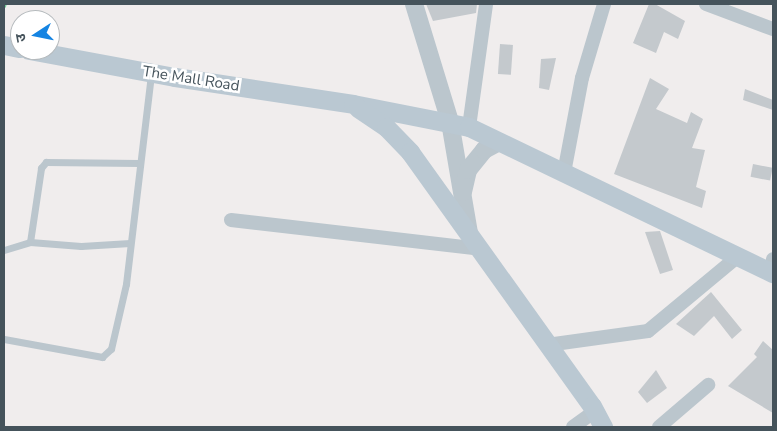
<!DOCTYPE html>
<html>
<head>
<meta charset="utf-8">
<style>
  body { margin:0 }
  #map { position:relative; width:777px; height:431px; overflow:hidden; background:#f0eded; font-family:"Nunito Sans","Noto Sans Devanagari",sans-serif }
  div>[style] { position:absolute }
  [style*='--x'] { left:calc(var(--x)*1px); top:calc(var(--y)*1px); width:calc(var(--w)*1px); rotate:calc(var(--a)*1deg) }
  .building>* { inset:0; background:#c4c9cd; transform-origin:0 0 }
  .path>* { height:2.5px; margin-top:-1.25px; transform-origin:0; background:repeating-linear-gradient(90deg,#71ce97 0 4px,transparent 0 6.5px) }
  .service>* { height:7px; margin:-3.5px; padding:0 3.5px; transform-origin:3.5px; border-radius:3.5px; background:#bbc6cd }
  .minor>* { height:14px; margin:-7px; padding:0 7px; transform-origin:7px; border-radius:7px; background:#bbc6cd }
  .tertiary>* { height:18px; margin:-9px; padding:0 9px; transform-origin:9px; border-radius:9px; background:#bbc6cd }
  .secondary>* { height:19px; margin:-9.5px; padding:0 9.5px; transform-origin:9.5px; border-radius:9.5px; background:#bac8d2 }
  span { translate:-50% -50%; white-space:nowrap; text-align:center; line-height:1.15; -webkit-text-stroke:5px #fff; paint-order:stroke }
  .street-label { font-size:15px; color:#45535b }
  .frame { position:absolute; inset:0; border:5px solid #45535b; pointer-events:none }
  .north { position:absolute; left:10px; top:10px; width:50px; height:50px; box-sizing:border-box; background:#fff; border:1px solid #b5babd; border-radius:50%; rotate:259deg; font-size:14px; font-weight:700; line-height:20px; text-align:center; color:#45535b }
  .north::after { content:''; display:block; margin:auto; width:18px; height:22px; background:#1584e2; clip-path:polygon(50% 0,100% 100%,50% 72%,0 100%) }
</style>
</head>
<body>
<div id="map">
  <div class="building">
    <div style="clip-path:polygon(426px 4px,477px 4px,476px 13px,433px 21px)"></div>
    <div style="clip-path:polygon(649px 4px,655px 4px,685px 21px,678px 39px,664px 32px,656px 53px,633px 43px)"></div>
    <div style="left:500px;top:44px;width:13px;height:30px;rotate:4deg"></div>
    <div style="clip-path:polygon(556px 58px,549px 90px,539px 88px,541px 59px)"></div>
    <div style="clip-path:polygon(650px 78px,669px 89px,656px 109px,687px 123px,691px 112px,703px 119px,692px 148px,705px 150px,696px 187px,706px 191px,702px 208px,614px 174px)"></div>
    <div style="clip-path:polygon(745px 89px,773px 100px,773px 110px,743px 100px)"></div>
    <div style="left:753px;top:164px;width:20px;height:13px;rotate:11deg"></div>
    <div style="clip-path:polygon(660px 231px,673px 270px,660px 274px,645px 232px)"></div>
    <div style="clip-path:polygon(711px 292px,742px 330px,732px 339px,714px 316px,694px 336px,676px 324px)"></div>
    <div style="clip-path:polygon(763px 341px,773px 350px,773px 413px,728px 386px,757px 357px,754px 354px)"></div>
    <div style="clip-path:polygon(656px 370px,667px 388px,647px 403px,638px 392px)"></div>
  </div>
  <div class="path">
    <div style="--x:4;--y:7;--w:3;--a:-72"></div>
  </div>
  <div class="service">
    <div style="--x:30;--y:242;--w:75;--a:-81.5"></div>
    <div style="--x:41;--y:168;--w:8;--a:-50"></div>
    <div style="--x:46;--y:162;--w:93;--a:0.6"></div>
    <div style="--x:4;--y:250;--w:27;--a:-17"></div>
    <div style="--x:30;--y:242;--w:51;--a:4.5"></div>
    <div style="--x:81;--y:246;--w:49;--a:-3.5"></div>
    <div style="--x:4;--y:339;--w:100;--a:10.4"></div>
    <div style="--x:102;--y:357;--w:12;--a:-42"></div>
    <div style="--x:111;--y:349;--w:67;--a:-77"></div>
    <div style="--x:126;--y:284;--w:212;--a:-83.2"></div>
  </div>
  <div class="minor">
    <div style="--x:706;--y:4;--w:72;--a:20.5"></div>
    <div style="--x:469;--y:127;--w:124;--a:-82.1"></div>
    <div style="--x:564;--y:173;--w:97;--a:-79.3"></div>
    <div style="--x:582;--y:78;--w:77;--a:-73.4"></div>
    <div style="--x:231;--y:220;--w:251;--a:6.6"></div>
    <div style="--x:771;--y:272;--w:13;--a:-81"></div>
    <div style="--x:547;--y:345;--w:102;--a:-7.9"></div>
    <div style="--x:648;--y:331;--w:116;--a:-39.7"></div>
    <div style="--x:573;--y:427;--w:27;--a:-36"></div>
    <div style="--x:659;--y:427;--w:65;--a:-40.6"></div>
  </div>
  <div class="tertiary">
    <div style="--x:414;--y:4;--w:123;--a:73"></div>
    <div style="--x:450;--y:122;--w:113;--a:80.3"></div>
    <div style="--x:463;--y:192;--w:23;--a:-77"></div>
    <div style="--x:468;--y:170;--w:26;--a:-51"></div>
    <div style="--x:484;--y:150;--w:17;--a:-28"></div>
  </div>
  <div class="secondary">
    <div style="--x:4;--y:45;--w:16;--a:11"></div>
    <div style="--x:29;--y:50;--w:148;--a:10.5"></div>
    <div style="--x:175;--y:77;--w:180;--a:8.6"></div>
    <div style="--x:353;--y:104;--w:118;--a:11.2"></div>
    <div style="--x:469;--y:127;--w:337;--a:25.7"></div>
    <div style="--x:358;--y:108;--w:34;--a:34"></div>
    <div style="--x:386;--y:127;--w:35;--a:46"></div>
    <div style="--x:410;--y:152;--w:312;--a:54.4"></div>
    <div style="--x:592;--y:406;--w:24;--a:62"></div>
  </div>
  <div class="street-label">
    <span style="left:191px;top:79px;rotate:9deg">The Mall Road</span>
  </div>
  <div class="frame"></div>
  <div class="north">उ</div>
</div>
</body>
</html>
